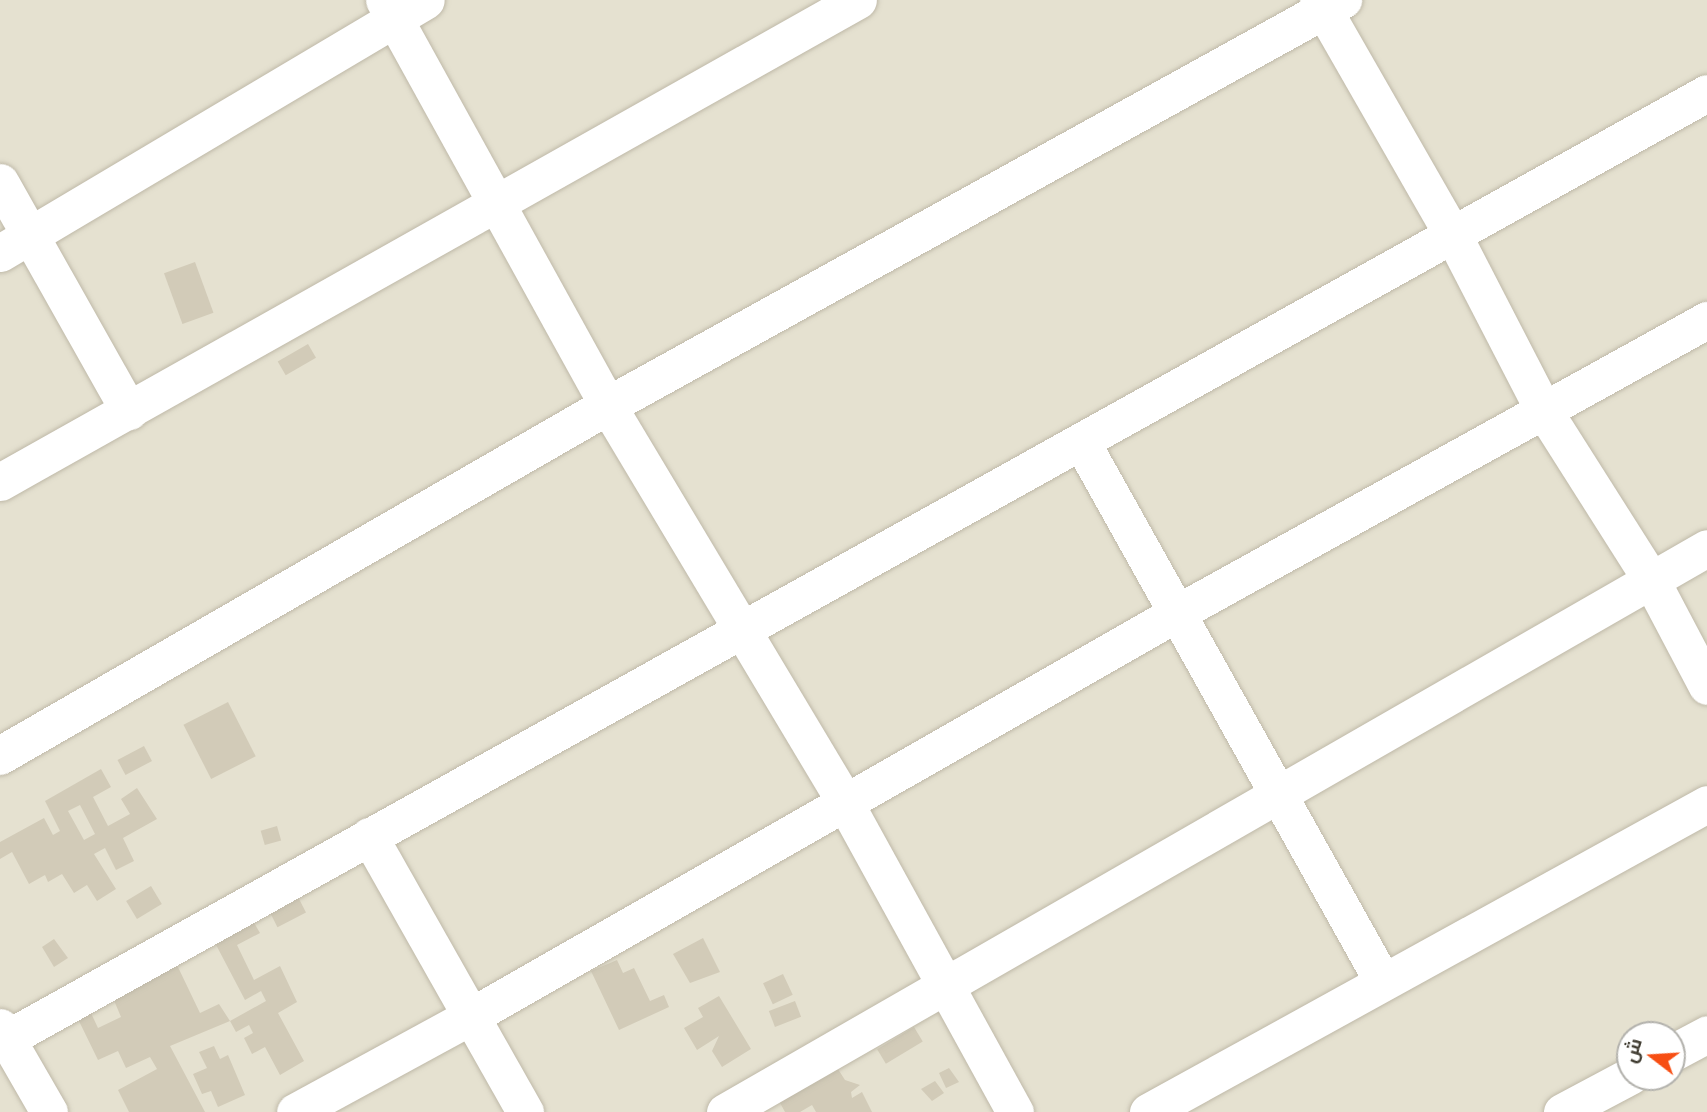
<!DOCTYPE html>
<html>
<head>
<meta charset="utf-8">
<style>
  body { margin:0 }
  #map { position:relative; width:1707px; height:1112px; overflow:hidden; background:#f1eee2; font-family:"Work Sans",Cairo,sans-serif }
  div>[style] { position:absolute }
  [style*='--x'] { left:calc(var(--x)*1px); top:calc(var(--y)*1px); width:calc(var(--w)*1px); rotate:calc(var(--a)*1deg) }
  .residential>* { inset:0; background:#e5e1d0 }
  .building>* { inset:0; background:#d2cbb8; transform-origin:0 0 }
  .roads { filter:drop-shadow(0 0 2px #bfb9a8) drop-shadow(0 0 2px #bfb9a8) }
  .minor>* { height:37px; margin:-18.5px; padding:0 18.5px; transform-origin:18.5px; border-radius:18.5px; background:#fff }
  .tertiary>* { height:38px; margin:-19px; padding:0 19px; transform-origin:19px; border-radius:19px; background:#fff }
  span { translate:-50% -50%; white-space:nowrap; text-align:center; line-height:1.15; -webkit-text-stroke:5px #fff; paint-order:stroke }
  .north { position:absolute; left:1616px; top:1021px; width:70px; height:70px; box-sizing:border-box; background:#fff; border:2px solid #b3b2ad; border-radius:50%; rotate:287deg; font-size:19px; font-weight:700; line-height:28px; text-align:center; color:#423e33 }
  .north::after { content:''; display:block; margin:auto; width:24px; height:32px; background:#f74e13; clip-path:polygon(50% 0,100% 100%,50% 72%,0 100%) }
</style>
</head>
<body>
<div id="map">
  <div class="residential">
    <div style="clip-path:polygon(evenodd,0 0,1707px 0,1707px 1112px,0 1112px,0 0,1630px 1035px,1672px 1035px,1672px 1077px,1630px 1077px,1630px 1035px)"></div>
  </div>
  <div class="building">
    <div style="left:195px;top:262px;width:54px;height:33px;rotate:70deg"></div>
    <div style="left:308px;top:344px;width:16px;height:35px;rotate:60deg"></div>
    <div style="left:228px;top:702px;width:61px;height:50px;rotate:63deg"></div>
    <div style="left:144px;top:746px;width:17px;height:30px;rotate:62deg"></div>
    <div style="clip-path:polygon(evenodd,101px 769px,111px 787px,93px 797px,108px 826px,130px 814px,121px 799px,137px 788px,157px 819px,123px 838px,134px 861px,116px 870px,105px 848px,94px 854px,116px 889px,97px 901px,87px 885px,74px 893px,62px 874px,48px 882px,45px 875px,29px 884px,12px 852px,0 859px,0 842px,44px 818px,53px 835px,60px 831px,45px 801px,101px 769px,80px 805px,95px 834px,84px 840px,68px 811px,80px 805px)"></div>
    <div style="left:277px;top:826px;width:15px;height:17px;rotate:74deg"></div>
    <div style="left:151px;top:886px;width:21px;height:29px;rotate:59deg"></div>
    <div style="left:296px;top:893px;width:22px;height:32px;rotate:63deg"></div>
    <div style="clip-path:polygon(253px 921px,260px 933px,237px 945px,254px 980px,280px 966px,297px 1002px,278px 1013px,304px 1061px,280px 1075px,265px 1047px,252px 1054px,244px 1038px,253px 1033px,249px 1025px,236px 1032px,230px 1021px,266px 1001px,261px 991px,245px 1000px,214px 941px)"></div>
    <div style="clip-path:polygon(703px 938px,720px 972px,690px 983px,673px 954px)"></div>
    <div style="clip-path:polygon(54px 939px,68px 958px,54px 967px,42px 947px)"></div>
    <div style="clip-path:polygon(617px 960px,623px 973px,634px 968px,650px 1001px,664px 995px,669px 1007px,619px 1030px,591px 971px)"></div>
    <div style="clip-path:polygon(177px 965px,200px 1013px,219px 1004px,230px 1021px,170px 1046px,205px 1112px,129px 1112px,118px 1090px,157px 1069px,150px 1057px,126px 1068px,118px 1051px,98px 1060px,78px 1019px,91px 1013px,98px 1028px,121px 1017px,113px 998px)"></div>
    <div style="left:783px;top:974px;width:23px;height:22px;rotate:65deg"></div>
    <div style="clip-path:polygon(719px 996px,751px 1049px,722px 1067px,712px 1051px,719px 1036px,697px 1050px,684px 1028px,703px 1017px,698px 1008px)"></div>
    <div style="left:795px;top:1001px;width:17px;height:28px;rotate:69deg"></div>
    <div style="left:914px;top:1027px;width:17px;height:43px;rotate:59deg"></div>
    <div style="clip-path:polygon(214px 1046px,220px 1059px,228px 1055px,245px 1095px,218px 1107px,211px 1091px,202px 1094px,193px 1074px,207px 1068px,199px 1052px)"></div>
    <div style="clip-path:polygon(836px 1066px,845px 1080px,860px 1085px,851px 1092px,852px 1098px,862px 1092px,872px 1112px,816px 1112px,812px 1105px,800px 1112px,785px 1112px,779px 1101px)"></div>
    <div style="clip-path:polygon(949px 1068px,959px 1082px,946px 1088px,939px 1073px)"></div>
    <div style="clip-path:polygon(935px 1081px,944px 1093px,932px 1101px,921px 1089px)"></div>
  </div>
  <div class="roads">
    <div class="minor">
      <div style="--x:384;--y:0;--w:464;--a:61.1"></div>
      <div style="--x:608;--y:406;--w:460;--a:59.1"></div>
      <div style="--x:844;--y:801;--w:355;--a:61.2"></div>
      <div style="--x:1318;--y:0;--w:273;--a:60.2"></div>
      <div style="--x:1454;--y:237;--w:196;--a:62.7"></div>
      <div style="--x:1544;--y:411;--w:198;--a:57.6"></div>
      <div style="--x:1650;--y:578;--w:122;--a:62.2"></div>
      <div style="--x:0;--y:182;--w:263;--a:60.6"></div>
      <div style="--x:0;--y:253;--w:495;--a:-30.7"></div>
      <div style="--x:1082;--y:443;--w:617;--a:60.82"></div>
      <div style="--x:0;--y:482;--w:984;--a:-29.33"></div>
      <div style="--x:369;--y:836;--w:317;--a:60.5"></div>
      <div style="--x:0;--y:1027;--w:98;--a:60"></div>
      <div style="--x:6;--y:1039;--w:1946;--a:-29.08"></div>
      <div style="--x:1672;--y:1053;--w:40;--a:-28"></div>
      <div style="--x:295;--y:1112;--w:203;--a:-28.6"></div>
      <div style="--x:473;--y:1015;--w:811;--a:-29.73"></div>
      <div style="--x:1177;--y:613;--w:606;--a:-28.94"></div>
      <div style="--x:725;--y:1112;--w:1132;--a:-29.87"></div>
      <div style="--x:1148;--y:1112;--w:638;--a:-28.85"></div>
      <div style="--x:1562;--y:1112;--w:77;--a:-27.9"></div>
    </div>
    <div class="tertiary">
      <div style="--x:0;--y:756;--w:702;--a:-29.93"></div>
      <div style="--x:608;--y:406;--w:840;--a:-28.92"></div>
    </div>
  </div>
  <div class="north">ش</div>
</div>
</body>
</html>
